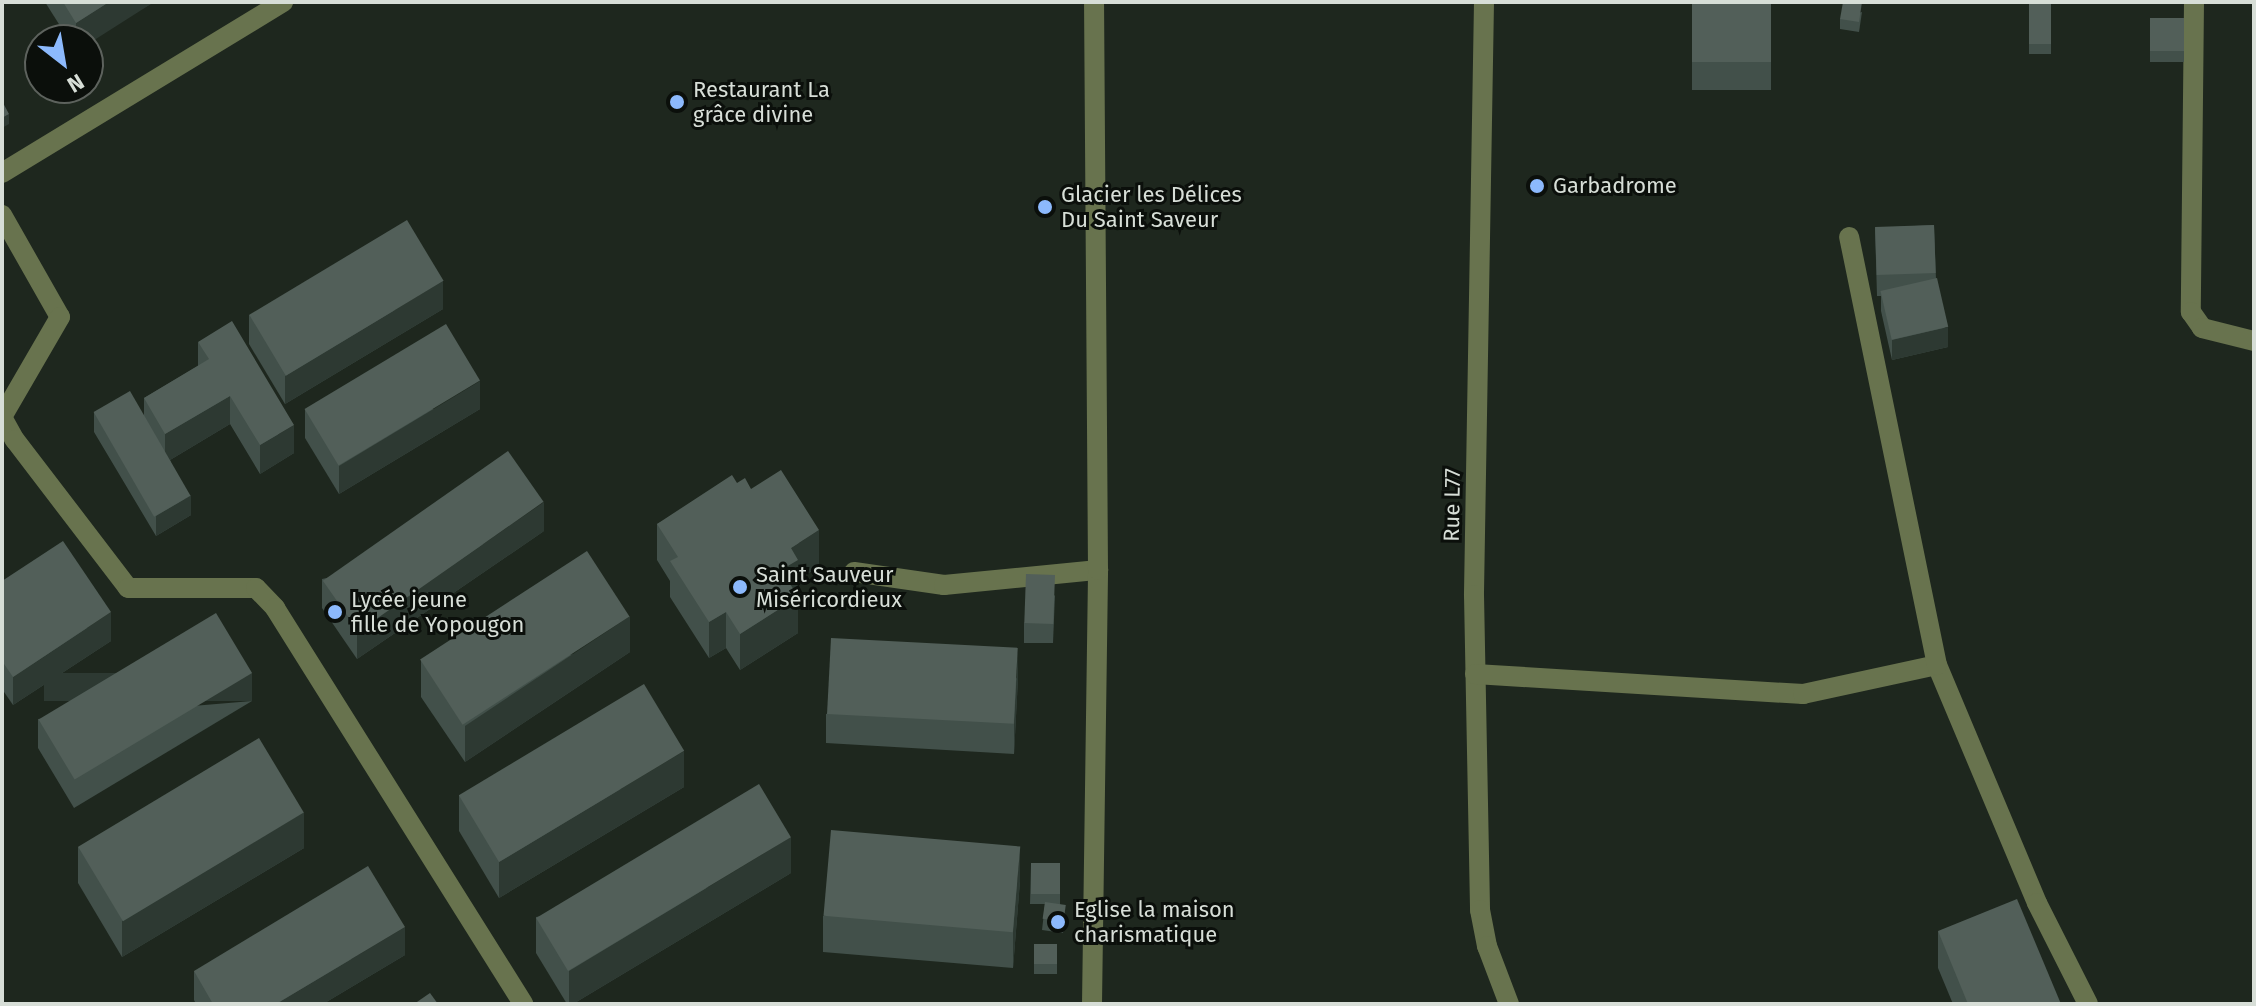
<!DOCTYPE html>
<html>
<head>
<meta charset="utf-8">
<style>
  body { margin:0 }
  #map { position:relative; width:2256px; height:1006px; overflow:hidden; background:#1e271e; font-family:"Fira Sans",sans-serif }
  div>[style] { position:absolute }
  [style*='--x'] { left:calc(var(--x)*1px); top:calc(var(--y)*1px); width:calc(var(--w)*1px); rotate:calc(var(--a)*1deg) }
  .minor>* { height:20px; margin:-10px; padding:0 10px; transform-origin:10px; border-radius:10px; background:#68734e }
  .wall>* { inset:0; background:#42504a; transform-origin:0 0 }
  .shaded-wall>* { inset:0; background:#2d3932; transform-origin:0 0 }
  .building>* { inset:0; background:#525f59; transform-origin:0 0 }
  .dots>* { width:22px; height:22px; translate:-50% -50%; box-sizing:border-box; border:4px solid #0b0f0b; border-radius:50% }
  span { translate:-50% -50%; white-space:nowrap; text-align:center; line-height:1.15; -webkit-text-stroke:6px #0b0f0b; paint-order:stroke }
  .poi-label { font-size:22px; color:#d7ded7 }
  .left { translate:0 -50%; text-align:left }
  .street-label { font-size:22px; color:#d7ded7 }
  .frame { position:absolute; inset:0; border:4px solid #d7ded7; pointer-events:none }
  .north { position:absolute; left:24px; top:24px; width:80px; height:80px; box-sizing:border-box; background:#0b0f0b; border:2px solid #5d625d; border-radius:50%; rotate:149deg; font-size:22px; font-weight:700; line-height:32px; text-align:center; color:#d7ded7 }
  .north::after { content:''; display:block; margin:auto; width:28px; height:36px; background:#8cb9fc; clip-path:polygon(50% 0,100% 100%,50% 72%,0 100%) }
</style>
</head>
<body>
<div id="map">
  <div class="minor">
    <div style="--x:1484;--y:2;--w:593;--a:90.97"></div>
    <div style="--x:1474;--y:595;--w:315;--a:88.9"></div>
    <div style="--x:1480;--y:910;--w:37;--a:79"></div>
    <div style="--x:1487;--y:946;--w:62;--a:69.2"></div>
    <div style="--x:2194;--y:2;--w:310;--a:90.6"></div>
    <div style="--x:2191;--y:312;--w:19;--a:55"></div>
    <div style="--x:2202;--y:328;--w:54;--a:14"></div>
    <div style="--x:2;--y:173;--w:329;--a:-31.3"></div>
    <div style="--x:2;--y:215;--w:117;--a:60.4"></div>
    <div style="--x:60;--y:317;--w:116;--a:120.1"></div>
    <div style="--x:2;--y:417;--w:26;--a:61"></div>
    <div style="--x:15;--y:440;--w:186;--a:52.6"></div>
    <div style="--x:128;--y:588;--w:128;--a:0"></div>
    <div style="--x:256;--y:588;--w:28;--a:46"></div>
    <div style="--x:275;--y:608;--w:467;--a:57.9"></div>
    <div style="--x:854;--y:572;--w:91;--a:8.2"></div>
    <div style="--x:944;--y:585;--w:155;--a:-5.6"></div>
    <div style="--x:1937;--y:665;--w:258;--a:67.2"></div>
    <div style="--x:2037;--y:903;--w:113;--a:63.2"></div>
    <div style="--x:1475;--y:674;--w:329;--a:3.5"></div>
    <div style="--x:1803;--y:694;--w:137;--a:-12.2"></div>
    <div style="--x:1937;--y:665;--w:437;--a:-101.6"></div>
    <div style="--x:1092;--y:1004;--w:434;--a:-89.2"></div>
    <div style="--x:1098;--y:570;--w:568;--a:-90.4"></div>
  </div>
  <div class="wall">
    <div style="clip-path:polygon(45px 2px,154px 2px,88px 40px,69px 40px)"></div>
    <div style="left:1692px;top:2px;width:79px;height:88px"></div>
    <div style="left:2029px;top:2px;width:22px;height:52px"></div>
    <div style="clip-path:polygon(1862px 12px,1859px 32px,1840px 29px,1840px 19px)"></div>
    <div style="left:2184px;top:18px;width:44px;height:34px;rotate:90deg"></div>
    <div style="clip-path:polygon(1934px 225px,1936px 279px,1948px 347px,1892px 360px,1881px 311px,1881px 296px,1877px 296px,1875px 228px)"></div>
    <div style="clip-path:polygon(443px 309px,285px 404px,249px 344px,249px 315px)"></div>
    <div style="clip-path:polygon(198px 342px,294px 453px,260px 474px,230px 424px,170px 460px,191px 515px,156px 536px,94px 432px,94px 412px,144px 415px,144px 398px,198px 366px)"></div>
    <div style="clip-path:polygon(305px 409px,480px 409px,339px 494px,305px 438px)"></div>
    <div style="clip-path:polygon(737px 483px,751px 489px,819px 566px,798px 580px,798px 633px,740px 670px,726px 648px,709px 658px,670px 597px,670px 581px,657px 560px,657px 524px)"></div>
    <div style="clip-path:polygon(544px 531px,357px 659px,322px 608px,322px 579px)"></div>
    <div style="clip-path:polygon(2px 581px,111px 641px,13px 705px,2px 689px)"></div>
    <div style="clip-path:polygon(1055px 595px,1053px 643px,1024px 643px,1024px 623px)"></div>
    <div style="clip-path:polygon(630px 652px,465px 762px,421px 697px,421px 661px)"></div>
    <div style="clip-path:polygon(1018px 678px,1014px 754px,826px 743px,826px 714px)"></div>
    <div style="clip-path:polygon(252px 701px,74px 808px,38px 748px,38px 719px)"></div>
    <div style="clip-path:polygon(684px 787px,499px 898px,459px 831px,459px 795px)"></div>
    <div style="clip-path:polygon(78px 847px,304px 848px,122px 957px,78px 883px)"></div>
    <div style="clip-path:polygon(1060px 863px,1060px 904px,1066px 915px,1063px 933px,1042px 930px,1045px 904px,1030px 904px,1031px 864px)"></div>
    <div style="clip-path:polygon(791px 873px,573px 1004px,567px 1004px,536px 953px,536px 917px)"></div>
    <div style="clip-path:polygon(1020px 881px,1013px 968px,823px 952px,823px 916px)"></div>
    <div style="clip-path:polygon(1938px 931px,2061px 1004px,1953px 1004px,1938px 968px)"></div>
    <div style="left:1057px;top:944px;width:30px;height:23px;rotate:90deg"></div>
    <div style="clip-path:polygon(405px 955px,323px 1004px,196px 1004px,194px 1000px,194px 971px)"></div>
  </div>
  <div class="shaded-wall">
    <div style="clip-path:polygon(109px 2px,154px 2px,88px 44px,88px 40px,76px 40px,76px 23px)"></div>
    <div style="clip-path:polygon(9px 114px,9px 124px,2px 128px,2px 118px)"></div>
    <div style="clip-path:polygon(443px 281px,443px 309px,285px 404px,285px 376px)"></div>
    <div style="clip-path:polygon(1948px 327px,1948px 347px,1892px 360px,1892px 340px)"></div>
    <div style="clip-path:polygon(480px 381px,480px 409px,339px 494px,339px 466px)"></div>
    <div style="clip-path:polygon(230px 396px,230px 424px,165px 463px,165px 434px)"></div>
    <div style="clip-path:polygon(294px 425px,294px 453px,260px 474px,260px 445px)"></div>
    <div style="clip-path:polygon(191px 495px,191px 515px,156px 536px,156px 516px)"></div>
    <div style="clip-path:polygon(544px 502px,544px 531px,357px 659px,357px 631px)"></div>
    <div style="clip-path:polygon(819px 530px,819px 566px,798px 580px,798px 596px,781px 570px,791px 548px)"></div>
    <div style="clip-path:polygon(798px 597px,798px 633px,740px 670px,740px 634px)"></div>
    <div style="clip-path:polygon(111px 612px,111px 641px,13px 705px,13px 677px)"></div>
    <div style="clip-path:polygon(726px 612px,726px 648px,709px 658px,709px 622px)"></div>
    <div style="clip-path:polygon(630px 616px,630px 652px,465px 762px,465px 726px)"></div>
    <div style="clip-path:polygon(1018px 649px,1018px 678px,1014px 754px,1014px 725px)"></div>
    <div style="left:252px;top:673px;width:28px;height:208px;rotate:90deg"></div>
    <div style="clip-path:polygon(684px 751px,684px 787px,499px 898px,499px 862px)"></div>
    <div style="clip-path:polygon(304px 812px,304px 848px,122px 957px,122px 921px)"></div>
    <div style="clip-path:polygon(791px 837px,791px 873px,573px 1004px,569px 1004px,569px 971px)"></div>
    <div style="clip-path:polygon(1020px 845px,1020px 881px,1013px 968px,1013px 932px)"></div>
    <div style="clip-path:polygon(405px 927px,405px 955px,323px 1004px,276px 1004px)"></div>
  </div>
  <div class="building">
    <div style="clip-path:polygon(63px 2px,109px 2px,76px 23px)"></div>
    <div style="left:1692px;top:2px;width:79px;height:60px"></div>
    <div style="clip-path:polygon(1843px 2px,1862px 2px,1859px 22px,1840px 19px)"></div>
    <div style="left:2029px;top:2px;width:22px;height:42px"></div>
    <div style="left:2184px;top:18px;width:33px;height:34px;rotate:90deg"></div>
    <div style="clip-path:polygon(2px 101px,9px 114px,2px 118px)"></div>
    <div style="left:407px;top:220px;width:71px;height:184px;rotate:59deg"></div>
    <div style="left:1934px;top:225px;width:48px;height:59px;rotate:88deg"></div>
    <div style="left:1937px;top:278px;width:50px;height:58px;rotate:77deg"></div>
    <div style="clip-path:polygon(232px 321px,294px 425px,260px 445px,230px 396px,165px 434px,144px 398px,209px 359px,198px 342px)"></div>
    <div style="left:446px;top:324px;width:66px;height:165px;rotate:59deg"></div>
    <div style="left:130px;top:391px;width:121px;height:42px;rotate:60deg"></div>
    <div style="left:508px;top:451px;width:62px;height:226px;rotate:55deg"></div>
    <div style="clip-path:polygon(781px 470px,819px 530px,791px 548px,798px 560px,781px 570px,798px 597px,740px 634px,726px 612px,709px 622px,670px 561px,678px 557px,657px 524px,732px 475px,737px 483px,745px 478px,751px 489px)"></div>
    <div style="clip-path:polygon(63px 541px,111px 612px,13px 677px,2px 661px,2px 581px)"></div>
    <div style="left:587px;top:551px;width:78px;height:199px;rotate:57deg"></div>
    <div style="left:1026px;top:574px;width:29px;height:49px;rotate:2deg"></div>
    <div style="left:216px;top:613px;width:70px;height:207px;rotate:59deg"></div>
    <div style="left:831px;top:638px;width:187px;height:76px;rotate:3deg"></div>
    <div style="left:644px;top:684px;width:78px;height:216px;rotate:59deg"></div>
    <div style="left:259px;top:738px;width:87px;height:211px;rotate:59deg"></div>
    <div style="left:759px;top:784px;width:62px;height:260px;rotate:59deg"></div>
    <div style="left:831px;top:830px;width:190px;height:86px;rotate:5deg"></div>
    <div style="left:1060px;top:863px;width:31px;height:29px;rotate:90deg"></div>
    <div style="clip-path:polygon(368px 866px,405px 927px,276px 1004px,213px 1004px,194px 971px)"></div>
    <div style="clip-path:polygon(2017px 899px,2061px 1004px,1968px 1004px,1938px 931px)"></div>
    <div style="left:1045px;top:902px;width:21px;height:17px;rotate:8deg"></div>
    <div style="left:1057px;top:944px;width:20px;height:23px;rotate:90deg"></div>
    <div style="clip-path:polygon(430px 993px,438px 1004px,414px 1004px)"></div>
  </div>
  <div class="dots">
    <div style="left:677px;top:102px;background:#8cb9fc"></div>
    <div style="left:1537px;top:186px;background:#8cb9fc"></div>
    <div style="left:1045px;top:207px;background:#8cb9fc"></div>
    <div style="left:740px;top:587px;background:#8cb9fc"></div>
    <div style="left:335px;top:612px;background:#8cb9fc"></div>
    <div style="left:1058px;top:922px;background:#8cb9fc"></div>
  </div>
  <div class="poi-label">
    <span class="left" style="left:693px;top:102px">Restaurant La<br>grâce divine</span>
    <span class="left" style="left:1553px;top:186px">Garbadrome</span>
    <span class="left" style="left:1061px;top:207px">Glacier les Délices<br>Du Saint Saveur</span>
    <span class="left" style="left:756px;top:587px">Saint Sauveur<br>Miséricordieux</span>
    <span class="left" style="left:351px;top:612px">Lycée jeune<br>fille de Yopougon</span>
    <span class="left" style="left:1074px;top:922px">Eglise la maison<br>charismatique</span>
  </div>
  <div class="street-label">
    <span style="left:1452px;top:505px;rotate:-89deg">Rue L77</span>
  </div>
  <div class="frame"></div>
  <div class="north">N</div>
</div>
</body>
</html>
